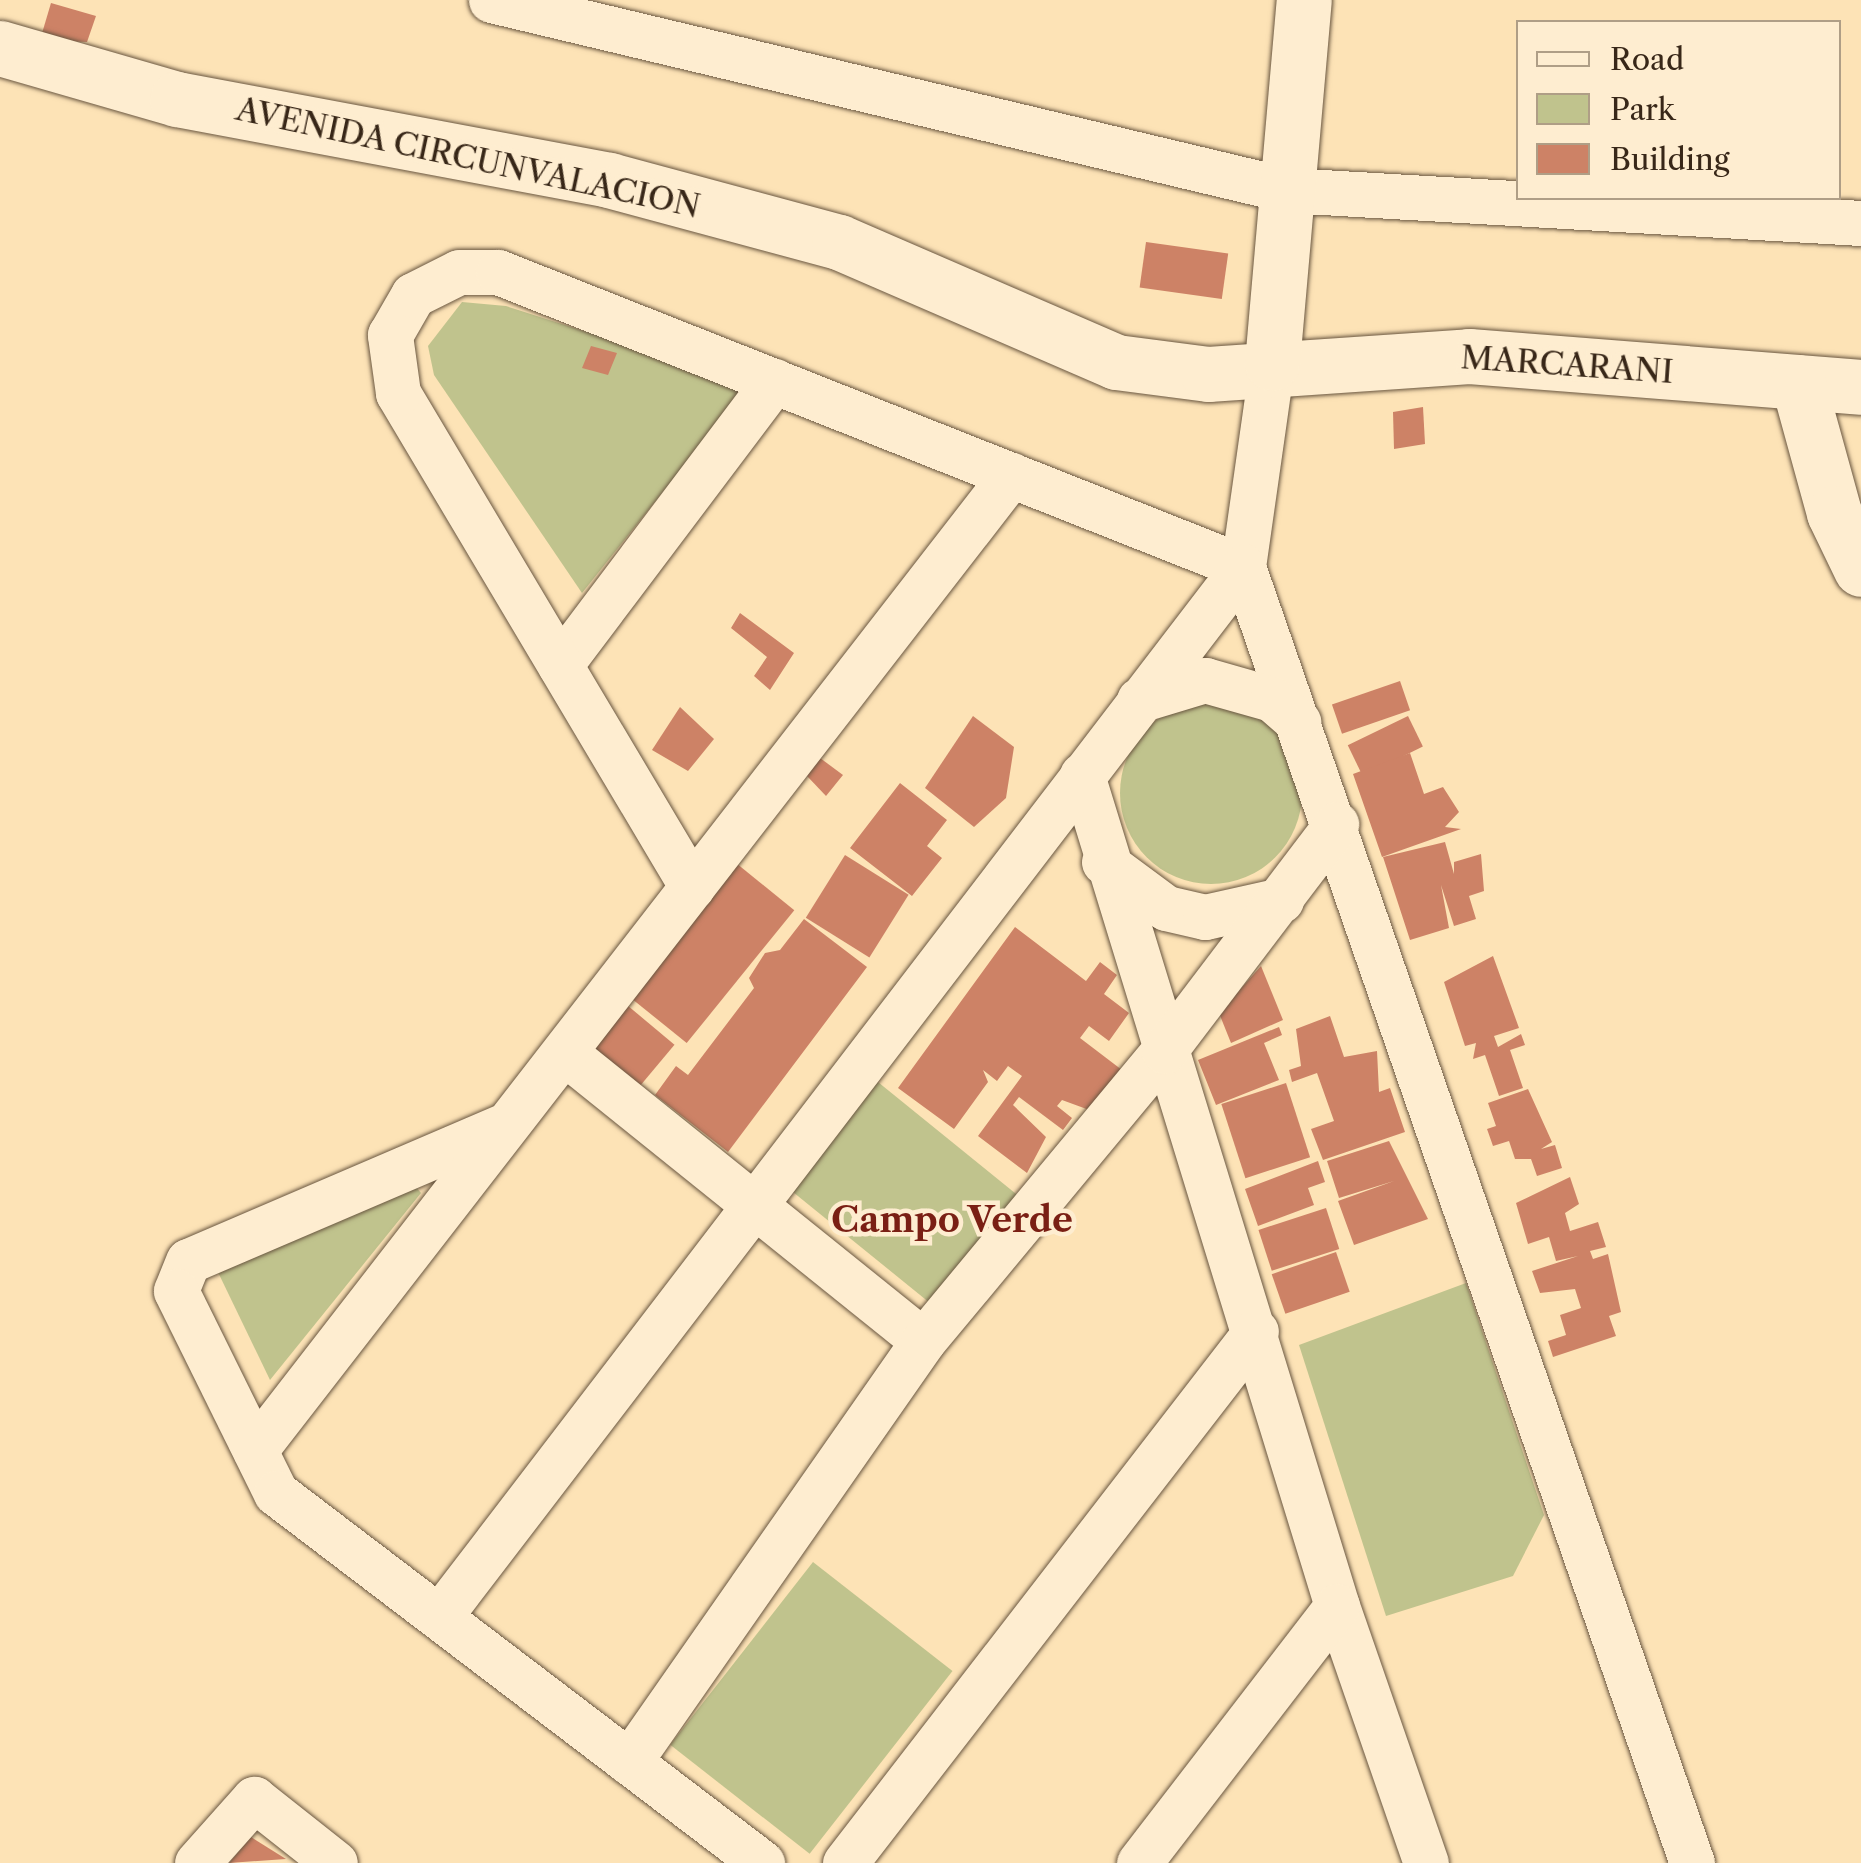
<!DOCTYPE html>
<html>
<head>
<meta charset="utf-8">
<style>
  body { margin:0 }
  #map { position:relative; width:1861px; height:1863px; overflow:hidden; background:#fde3b6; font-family:"Libre Caslon Text",serif }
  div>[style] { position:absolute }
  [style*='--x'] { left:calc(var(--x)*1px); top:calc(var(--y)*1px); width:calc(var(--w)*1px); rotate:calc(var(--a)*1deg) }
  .green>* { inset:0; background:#c0c38d; transform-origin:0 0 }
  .round { border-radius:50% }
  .building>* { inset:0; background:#cd8266; transform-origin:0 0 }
  .roads { filter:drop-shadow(0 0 2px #695640) drop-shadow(0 0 2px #695640) }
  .street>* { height:45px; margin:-22.5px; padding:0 22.5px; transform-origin:22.5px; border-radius:22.5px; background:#feedd0 }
  .secondary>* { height:55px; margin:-27.5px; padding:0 27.5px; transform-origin:27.5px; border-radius:27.5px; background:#feedd0 }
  span { translate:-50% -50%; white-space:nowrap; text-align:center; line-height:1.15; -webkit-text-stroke:9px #feedd0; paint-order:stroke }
  .street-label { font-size:32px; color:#382718 }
  .neighbourhood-label { font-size:35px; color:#7a1f14; font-weight:700 }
  .legend { position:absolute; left:1516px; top:20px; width:325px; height:180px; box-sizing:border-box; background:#feedd0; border:2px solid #af9e86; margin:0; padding:12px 18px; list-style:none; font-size:30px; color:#382718 }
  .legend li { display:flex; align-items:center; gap:20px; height:50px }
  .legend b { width:50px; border:2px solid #af9e86 }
</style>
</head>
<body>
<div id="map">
  <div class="green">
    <div style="clip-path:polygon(462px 302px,506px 306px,724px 376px,742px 393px,582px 593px,434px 375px,428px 346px)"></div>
    <div class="round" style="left:1120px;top:702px;width:182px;height:182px"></div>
    <div style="left:873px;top:1078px;width:185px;height:139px;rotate:39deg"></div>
    <div style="clip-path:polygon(411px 1181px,421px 1193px,270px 1380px,215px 1266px)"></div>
    <div style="clip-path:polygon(1466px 1283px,1544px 1515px,1513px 1576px,1386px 1616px,1299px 1345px)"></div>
    <div style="left:813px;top:1562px;width:177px;height:232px;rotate:38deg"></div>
  </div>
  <div class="building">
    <div style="clip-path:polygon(51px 3px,96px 16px,87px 42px,40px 40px)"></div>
    <div style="left:1146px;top:242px;width:83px;height:46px;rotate:8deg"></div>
    <div style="clip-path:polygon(591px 346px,617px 353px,608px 375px,582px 368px)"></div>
    <div style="clip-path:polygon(1423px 407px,1425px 444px,1394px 449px,1393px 412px)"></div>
    <div style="clip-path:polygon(740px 613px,794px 653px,770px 690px,754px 676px,767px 657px,731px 628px)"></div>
    <div style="left:1400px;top:681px;width:31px;height:72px;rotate:71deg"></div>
    <div style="clip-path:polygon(680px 707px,714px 739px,688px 771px,652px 750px)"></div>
    <div style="clip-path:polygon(973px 716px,1014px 747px,1006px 798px,974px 827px,925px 788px)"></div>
    <div style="left:1408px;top:716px;width:34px;height:67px;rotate:64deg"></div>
    <div style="clip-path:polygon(1410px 753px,1424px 794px,1443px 787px,1459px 812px,1445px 827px,1461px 829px,1382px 857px,1353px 774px)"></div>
    <div style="clip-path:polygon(816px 755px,843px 775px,826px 796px,807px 776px)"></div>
    <div style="clip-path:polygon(900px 783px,947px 820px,927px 846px,942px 858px,912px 896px,850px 848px)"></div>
    <div style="clip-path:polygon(1445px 842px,1454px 874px,1454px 862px,1481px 854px,1484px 891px,1469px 896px,1476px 919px,1454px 926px,1441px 885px,1449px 928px,1410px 940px,1383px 857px)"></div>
    <div style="left:845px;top:855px;width:75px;height:74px;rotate:32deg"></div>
    <div style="left:736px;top:863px;width:75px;height:171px;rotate:39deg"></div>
    <div style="clip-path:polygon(804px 919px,867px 967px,728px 1152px,655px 1095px,676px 1066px,688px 1075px,754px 988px,749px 978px,765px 953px,780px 950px)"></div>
    <div style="clip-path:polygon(1015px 927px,1086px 981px,1100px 962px,1117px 975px,1104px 994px,1129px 1013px,1109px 1041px,1089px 1026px,1080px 1038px,1122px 1070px,1092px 1111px,1062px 1100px,1057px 1106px,1072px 1118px,1063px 1130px,1019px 1097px,1013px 1105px,1046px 1137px,1027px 1173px,978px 1136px,1022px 1076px,1008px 1066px,997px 1081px,983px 1070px,988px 1082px,954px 1129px,898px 1088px)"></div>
    <div style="clip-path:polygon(1493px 956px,1519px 1028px,1494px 1036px,1498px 1047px,1521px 1034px,1525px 1045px,1510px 1050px,1523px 1088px,1499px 1096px,1485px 1055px,1473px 1059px,1476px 1043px,1465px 1046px,1444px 982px)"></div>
    <div style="clip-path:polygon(1261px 966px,1283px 1020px,1231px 1043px,1219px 1013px)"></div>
    <div style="left:627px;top:1005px;width:62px;height:56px;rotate:40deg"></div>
    <div style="clip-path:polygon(1330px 1016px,1344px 1057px,1377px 1051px,1379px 1092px,1390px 1088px,1405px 1132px,1323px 1160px,1311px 1129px,1334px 1121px,1317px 1073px,1292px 1082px,1289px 1070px,1301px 1066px,1296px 1029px)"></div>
    <div style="clip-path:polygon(1279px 1027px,1282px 1035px,1264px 1043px,1279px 1080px,1216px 1105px,1198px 1060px)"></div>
    <div style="left:1286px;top:1083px;width:78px;height:68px;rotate:72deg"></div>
    <div style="clip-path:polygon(1528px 1089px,1552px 1142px,1541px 1149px,1555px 1145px,1562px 1168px,1537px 1176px,1531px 1159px,1515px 1159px,1509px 1141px,1493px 1146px,1487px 1129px,1496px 1126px,1488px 1103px)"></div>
    <div style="clip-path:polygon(1389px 1141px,1428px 1219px,1354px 1245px,1338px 1201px,1394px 1181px,1339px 1198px,1327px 1161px)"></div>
    <div style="clip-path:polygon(1318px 1161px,1325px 1182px,1308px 1188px,1314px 1205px,1258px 1226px,1245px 1189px)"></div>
    <div style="clip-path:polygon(1570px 1177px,1579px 1204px,1565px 1213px,1570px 1231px,1598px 1222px,1606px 1247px,1590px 1251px,1593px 1259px,1608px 1254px,1621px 1312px,1609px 1316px,1616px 1336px,1553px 1357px,1548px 1341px,1566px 1335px,1560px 1315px,1581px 1308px,1575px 1289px,1540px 1293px,1532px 1271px,1578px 1256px,1556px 1261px,1549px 1237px,1528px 1244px,1516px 1203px)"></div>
    <div style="left:1326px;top:1208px;width:43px;height:71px;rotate:72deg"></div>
    <div style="left:1336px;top:1252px;width:42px;height:68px;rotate:71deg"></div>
    <div style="clip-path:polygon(251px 1837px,286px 1859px,229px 1863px)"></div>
  </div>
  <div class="roads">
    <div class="street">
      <div style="--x:491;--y:0;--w:818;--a:13.42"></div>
      <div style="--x:1287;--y:190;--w:575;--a:3.29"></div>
      <div style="--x:1272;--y:363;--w:206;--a:98.1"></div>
      <div style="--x:1243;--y:567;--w:1372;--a:70.89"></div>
      <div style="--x:560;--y:665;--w:356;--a:-53"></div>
      <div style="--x:1139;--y:700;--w:69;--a:-16.9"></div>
      <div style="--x:1205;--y:680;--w:70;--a:15.8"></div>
      <div style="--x:1272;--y:699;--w:35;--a:41"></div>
      <div style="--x:1082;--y:775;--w:869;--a:72.94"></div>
      <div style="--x:1337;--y:1606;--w:272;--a:70.9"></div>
      <div style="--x:1104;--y:862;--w:77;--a:36.6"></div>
      <div style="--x:1166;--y:908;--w:40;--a:13"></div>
      <div style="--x:1205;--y:917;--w:78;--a:-12.6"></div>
      <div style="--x:692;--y:887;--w:575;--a:-120.76"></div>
      <div style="--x:398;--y:393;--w:59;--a:-97.9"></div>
      <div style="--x:390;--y:335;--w:46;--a:-60.1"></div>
      <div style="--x:413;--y:295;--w:51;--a:-26.6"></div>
      <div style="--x:459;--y:272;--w:39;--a:0"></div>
      <div style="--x:498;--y:272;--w:801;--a:21.6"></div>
      <div style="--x:565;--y:1053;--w:459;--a:38.8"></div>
      <div style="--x:501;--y:1127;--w:340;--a:156.8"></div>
      <div style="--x:188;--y:1261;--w:32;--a:112"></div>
      <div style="--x:176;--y:1291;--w:225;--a:63.7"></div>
      <div style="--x:276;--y:1493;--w:611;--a:37.28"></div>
      <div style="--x:255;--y:1450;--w:1234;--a:-52.21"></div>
      <div style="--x:439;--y:1617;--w:1322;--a:-52.56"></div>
      <div style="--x:629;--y:1762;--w:513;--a:-55.07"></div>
      <div style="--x:923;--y:1341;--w:377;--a:-50.3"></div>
      <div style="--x:1164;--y:1051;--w:285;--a:-52.8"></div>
      <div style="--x:197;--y:1863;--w:86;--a:-48.3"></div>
      <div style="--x:254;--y:1799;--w:103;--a:38.3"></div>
      <div style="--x:845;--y:1863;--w:672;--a:-52.31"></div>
      <div style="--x:1139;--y:1863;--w:324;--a:-52.4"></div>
    </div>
    <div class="secondary">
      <div style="--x:0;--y:48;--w:184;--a:16.1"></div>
      <div style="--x:177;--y:99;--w:440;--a:10.6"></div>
      <div style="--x:609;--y:180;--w:238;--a:15.1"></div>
      <div style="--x:839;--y:242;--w:302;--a:23.4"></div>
      <div style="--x:1116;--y:362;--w:93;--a:7.4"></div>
      <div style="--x:1208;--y:374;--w:262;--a:-3.9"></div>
      <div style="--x:1469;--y:356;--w:393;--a:4.5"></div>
      <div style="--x:1272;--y:363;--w:364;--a:-85"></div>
      <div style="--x:1798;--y:382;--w:136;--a:74.6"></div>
      <div style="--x:1834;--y:513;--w:62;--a:64.3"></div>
    </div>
  </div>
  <div class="street-label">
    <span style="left:468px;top:158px;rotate:12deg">AVENIDA CIRCUNVALACION</span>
    <span style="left:1567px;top:365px;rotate:4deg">MARCARANI</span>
  </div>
  <div class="neighbourhood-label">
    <span style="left:952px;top:1220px">Campo Verde</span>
  </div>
  <ul class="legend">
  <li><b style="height:12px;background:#feedd0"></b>Road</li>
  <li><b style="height:28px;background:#c0c38d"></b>Park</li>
  <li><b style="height:28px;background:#cd8266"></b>Building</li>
  </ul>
</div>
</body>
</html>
